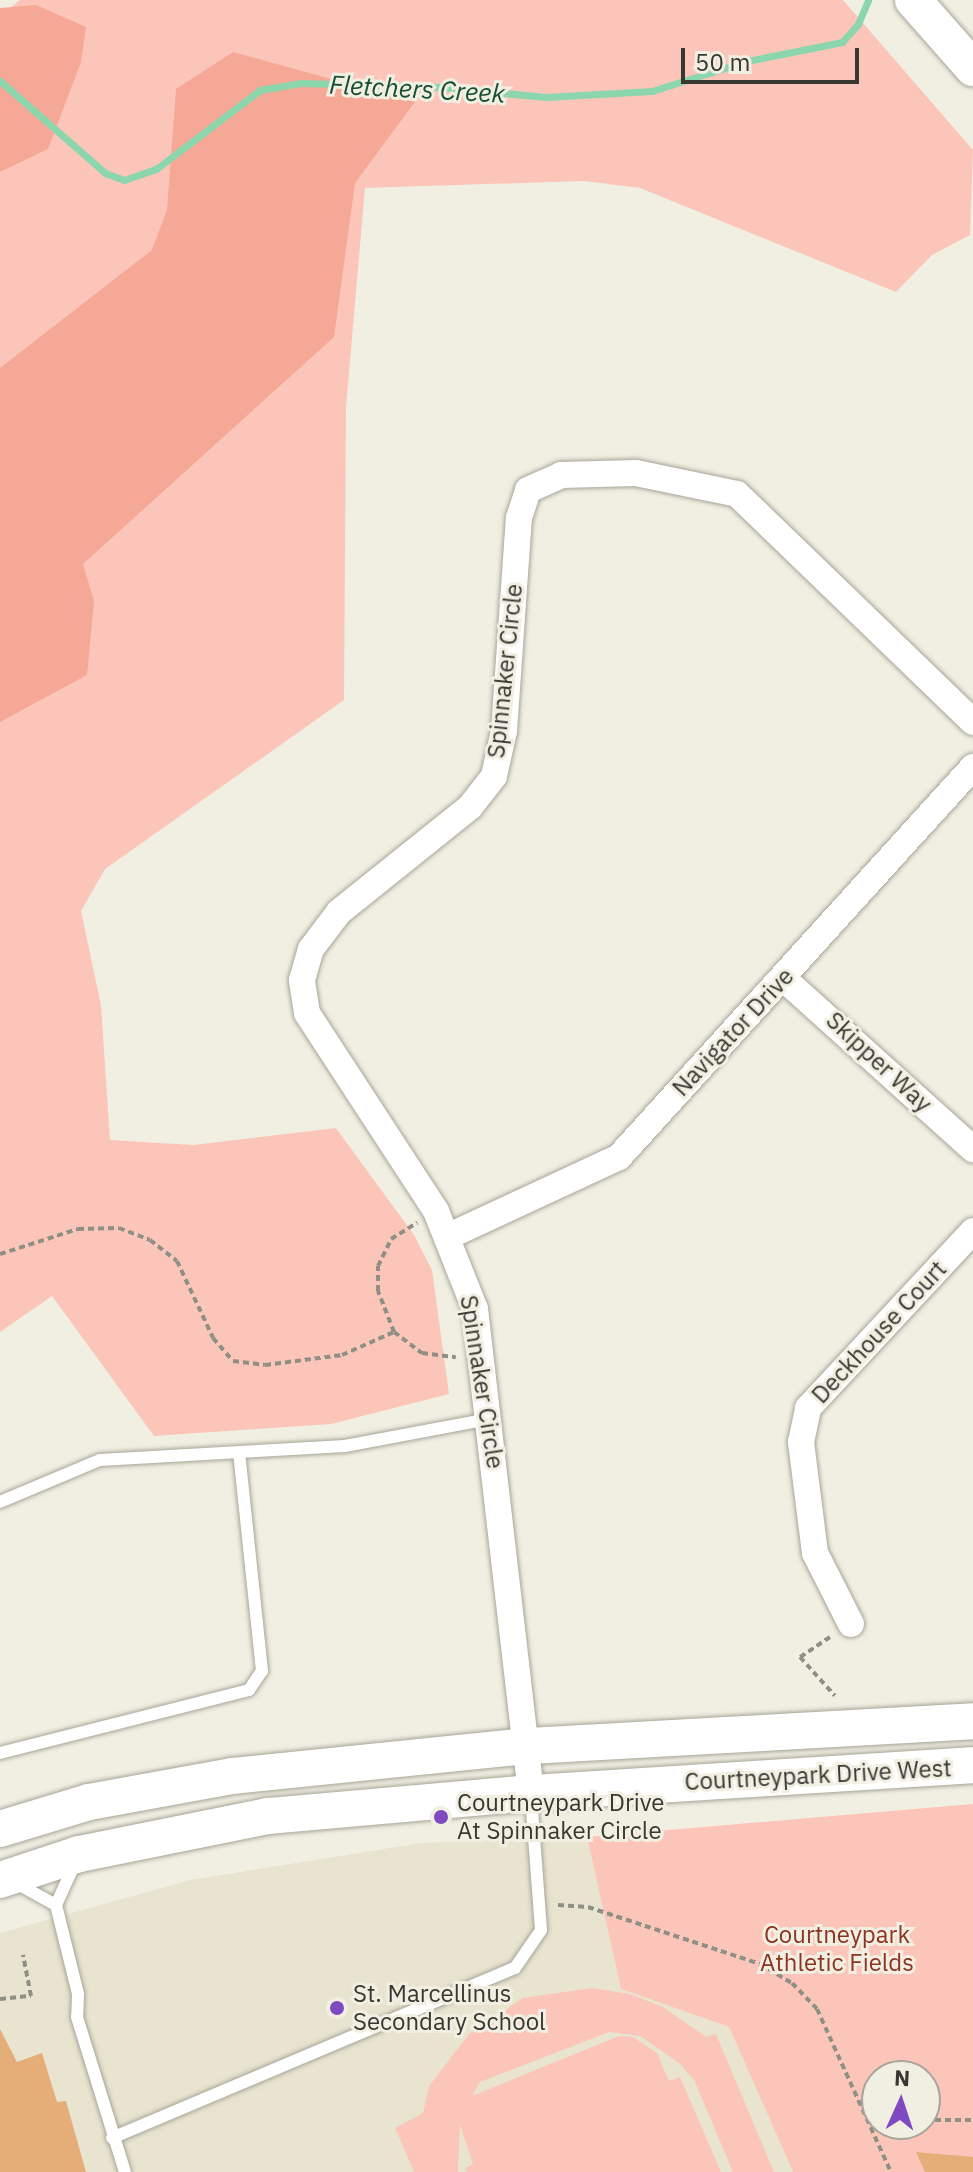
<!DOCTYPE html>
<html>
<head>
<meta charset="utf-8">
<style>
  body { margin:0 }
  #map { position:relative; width:973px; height:2172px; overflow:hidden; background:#f1efe2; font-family:"IBM Plex Sans",sans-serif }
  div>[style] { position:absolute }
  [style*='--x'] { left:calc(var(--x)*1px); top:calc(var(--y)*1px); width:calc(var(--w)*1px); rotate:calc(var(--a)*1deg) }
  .built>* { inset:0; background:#e9e4d0 }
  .green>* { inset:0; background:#fbc6b9 }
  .forest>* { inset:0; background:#f5a895 }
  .stream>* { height:7px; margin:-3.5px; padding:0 3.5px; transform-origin:3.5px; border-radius:3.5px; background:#8cd6ad }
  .building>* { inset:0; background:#e5ae78 }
  .path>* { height:4px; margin-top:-2px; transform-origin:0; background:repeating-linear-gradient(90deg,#908f86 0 6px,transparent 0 10px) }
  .roads { filter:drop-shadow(0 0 2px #a7a599) drop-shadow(0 0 2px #a7a599) }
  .lane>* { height:12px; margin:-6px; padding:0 6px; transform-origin:6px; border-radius:6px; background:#fff }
  .street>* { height:26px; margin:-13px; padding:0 13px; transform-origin:13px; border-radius:13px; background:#fff }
  .secondary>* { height:36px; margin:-18px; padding:0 18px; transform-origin:18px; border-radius:18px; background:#fff }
  .dots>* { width:22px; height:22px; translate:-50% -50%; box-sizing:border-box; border:4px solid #f1efe2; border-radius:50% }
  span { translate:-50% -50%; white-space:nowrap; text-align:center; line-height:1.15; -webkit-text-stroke:6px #f1efe2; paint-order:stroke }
  .street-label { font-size:24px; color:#383732 }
  .poi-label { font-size:24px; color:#383732 }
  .left { translate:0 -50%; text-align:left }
  .park-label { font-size:24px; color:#8c3420 }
  .water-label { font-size:26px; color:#164f34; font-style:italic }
  .north { position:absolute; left:861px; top:2060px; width:80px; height:80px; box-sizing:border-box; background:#f1efe2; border:2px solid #a7a59c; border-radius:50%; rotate:3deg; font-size:22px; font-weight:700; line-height:32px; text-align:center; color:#383732 }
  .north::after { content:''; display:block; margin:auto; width:28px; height:36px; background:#7f4ac1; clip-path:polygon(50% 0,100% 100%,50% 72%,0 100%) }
  .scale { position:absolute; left:681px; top:48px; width:178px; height:36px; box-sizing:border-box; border:4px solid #383732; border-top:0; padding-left:10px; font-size:24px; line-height:28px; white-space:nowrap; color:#383732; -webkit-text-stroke:6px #f1efe2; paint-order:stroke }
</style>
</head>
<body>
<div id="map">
  <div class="built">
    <div style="clip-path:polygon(587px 1837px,621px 1989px,729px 2027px,793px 2172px,0 2172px,0 1933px,190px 1880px,421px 1843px)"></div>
  </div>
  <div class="green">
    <div style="clip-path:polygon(20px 0,843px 0,973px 150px,970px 235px,932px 255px,896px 292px,640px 188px,584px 181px,365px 188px,346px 407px,344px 700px,105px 869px,81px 911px,101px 1005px,110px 1140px,193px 1145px,336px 1128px,414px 1235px,432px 1270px,449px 1394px,331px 1424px,154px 1436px,52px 1296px,0 1332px,0 16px)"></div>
    <div style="clip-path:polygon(evenodd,973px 1804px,973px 2172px,793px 2172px,729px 2027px,621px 1989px,587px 1837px,973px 1804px,877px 2076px,925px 2076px,925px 2124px,877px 2124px,877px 2076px)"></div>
    <div style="clip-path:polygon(592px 1988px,630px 1994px,663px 2007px,706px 2037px,716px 2034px,774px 2172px,733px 2172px,694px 2080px,679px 2063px,640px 2036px,609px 2032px,480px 2082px,472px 2096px,619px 2036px,633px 2037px,657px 2053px,669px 2081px,680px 2077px,721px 2172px,467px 2172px,465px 2168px,473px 2164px,460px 2125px,458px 2172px,414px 2172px,395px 2128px,423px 2113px,429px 2086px,469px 2034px,523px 1998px)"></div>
  </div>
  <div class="forest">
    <div style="clip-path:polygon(36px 5px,86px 27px,81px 62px,48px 149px,0 172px,0 8px)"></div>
    <div style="clip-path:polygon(233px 52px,415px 102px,355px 183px,334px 337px,83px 564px,94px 601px,87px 675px,0 722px,0 368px,152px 250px,167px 210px,176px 89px)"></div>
  </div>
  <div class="stream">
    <div style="--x:0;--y:81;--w:140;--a:41.2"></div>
    <div style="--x:105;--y:173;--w:20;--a:20"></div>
    <div style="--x:124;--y:180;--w:34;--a:-19"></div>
    <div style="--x:156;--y:169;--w:131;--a:-37.2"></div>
    <div style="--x:260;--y:90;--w:42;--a:-9.7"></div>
    <div style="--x:301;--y:83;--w:139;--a:1.6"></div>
    <div style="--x:440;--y:87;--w:106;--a:5.4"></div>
    <div style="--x:546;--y:97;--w:106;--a:-3.2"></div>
    <div style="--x:652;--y:91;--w:100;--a:-17.5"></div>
    <div style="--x:747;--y:61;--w:97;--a:-11.3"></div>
    <div style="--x:842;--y:42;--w:24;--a:-48"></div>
    <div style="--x:858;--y:24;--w:26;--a:-67"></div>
  </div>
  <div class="building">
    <div style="clip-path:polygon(0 2029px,17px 2062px,42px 2053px,57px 2102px,66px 2101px,86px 2172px,0 2172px)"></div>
    <div style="clip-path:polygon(916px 2152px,973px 2157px,973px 2172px,925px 2172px)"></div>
  </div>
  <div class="path">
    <div style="--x:0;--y:1254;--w:82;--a:-17.8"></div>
    <div style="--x:78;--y:1229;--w:41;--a:-1.4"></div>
    <div style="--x:119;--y:1228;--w:33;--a:21"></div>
    <div style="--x:150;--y:1240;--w:34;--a:38"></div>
    <div style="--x:177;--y:1261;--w:85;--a:64.9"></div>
    <div style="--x:213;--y:1338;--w:30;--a:49"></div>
    <div style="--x:233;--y:1361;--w:32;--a:7"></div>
    <div style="--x:265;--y:1365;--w:78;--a:-7.4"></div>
    <div style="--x:342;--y:1355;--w:57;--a:-23.9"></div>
    <div style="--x:394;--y:1332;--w:44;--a:-111.3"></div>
    <div style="--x:378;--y:1291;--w:25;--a:-90"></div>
    <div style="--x:378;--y:1266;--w:30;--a:-64"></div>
    <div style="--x:391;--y:1239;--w:31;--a:-32"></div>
    <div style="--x:394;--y:1332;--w:35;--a:37"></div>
    <div style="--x:422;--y:1353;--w:34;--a:7"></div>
    <div style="--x:830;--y:1637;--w:36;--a:146"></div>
    <div style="--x:800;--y:1657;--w:52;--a:48.1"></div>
    <div style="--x:558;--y:1905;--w:30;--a:4"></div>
    <div style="--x:588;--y:1907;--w:181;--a:18.3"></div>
    <div style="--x:760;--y:1964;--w:37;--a:31"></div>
    <div style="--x:792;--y:1983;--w:36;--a:46"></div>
    <div style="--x:817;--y:2009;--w:179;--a:65.6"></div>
    <div style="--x:0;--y:1999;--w:31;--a:-6"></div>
    <div style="--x:31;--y:1996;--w:42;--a:-101"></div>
    <div style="--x:868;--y:2118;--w:9;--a:0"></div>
    <div style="--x:925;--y:2120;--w:48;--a:0"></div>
  </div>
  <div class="roads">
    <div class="lane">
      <div style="--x:0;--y:1502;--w:108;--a:-22.8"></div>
      <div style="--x:100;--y:1460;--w:245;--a:-3.3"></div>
      <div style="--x:345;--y:1446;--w:147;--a:-10.6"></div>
      <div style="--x:0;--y:1753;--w:257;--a:-14.2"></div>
      <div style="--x:249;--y:1690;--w:23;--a:-56"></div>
      <div style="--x:262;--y:1671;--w:220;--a:-96"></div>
      <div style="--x:16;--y:1883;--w:46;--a:28.8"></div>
      <div style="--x:56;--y:1905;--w:48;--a:-65.6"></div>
      <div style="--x:56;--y:1905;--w:92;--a:76.1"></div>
      <div style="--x:78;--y:1994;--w:23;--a:92"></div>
      <div style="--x:77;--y:2017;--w:162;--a:72.8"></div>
      <div style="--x:112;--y:2138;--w:437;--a:-22.9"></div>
      <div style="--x:515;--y:1968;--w:46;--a:-55.6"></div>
      <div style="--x:541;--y:1930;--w:133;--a:-94.3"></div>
    </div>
    <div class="street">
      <div style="--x:783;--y:978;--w:256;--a:42"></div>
      <div style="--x:449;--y:1236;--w:187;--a:-24.9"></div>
      <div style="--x:619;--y:1157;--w:527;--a:-47.77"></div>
      <div style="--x:851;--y:1624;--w:80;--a:-116.9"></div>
      <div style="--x:815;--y:1553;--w:112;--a:-97.2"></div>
      <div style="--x:801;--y:1442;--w:35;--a:-78"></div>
      <div style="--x:808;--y:1408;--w:242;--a:-47"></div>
      <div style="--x:531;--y:1793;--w:487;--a:-96.6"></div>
      <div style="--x:475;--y:1309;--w:105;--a:-111.7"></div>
      <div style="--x:436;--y:1211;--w:236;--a:-123.1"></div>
      <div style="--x:307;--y:1013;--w:33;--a:-99"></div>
      <div style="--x:302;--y:980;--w:32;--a:-74"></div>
      <div style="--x:311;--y:949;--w:46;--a:-52.9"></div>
      <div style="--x:339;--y:912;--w:168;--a:-38.7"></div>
      <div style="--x:470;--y:807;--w:39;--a:-52"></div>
      <div style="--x:494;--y:776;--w:46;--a:-77.5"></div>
      <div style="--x:504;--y:731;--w:214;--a:-86"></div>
      <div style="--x:519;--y:518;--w:29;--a:-72"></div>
      <div style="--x:528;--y:490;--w:36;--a:-24"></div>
      <div style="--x:561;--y:475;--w:75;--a:-1.5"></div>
      <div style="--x:636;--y:473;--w:103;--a:11.7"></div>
      <div style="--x:737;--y:494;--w:328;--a:44"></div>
    </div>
    <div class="secondary">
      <div style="--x:913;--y:0;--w:91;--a:48.6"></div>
      <div style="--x:0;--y:1829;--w:93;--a:-16.9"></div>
      <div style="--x:89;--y:1802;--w:145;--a:-10.3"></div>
      <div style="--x:232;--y:1776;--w:299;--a:-5.8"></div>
      <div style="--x:529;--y:1746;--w:445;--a:-3.2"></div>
      <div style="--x:0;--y:1880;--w:83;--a:-18.2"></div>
      <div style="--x:79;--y:1854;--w:193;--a:-11.4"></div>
      <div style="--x:268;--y:1816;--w:264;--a:-5"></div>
      <div style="--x:531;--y:1793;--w:443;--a:-3.6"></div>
    </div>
  </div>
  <div class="dots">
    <div style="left:441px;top:1817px;background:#7f4ac1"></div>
    <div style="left:337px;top:2008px;background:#7f4ac1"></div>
  </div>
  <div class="street-label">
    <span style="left:505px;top:671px;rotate:-84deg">Spinnaker Circle</span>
    <span style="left:733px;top:1032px;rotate:-47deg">Navigator Drive</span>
    <span style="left:879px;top:1062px;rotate:43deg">Skipper Way</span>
    <span style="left:879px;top:1332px;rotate:-47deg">Deckhouse Court</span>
    <span style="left:482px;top:1382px;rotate:81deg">Spinnaker Circle</span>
    <span style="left:818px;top:1775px;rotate:-3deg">Courtneypark Drive West</span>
  </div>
  <div class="poi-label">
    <span class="left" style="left:457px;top:1817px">Courtneypark Drive<br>At Spinnaker Circle</span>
    <span class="left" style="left:353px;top:2008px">St. Marcellinus<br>Secondary School</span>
  </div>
  <div class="park-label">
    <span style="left:837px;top:1949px">Courtneypark<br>Athletic Fields</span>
  </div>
  <div class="water-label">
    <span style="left:417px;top:89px;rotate:3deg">Fletchers Creek</span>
  </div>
  <div class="north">N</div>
  <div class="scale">50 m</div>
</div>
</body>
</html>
